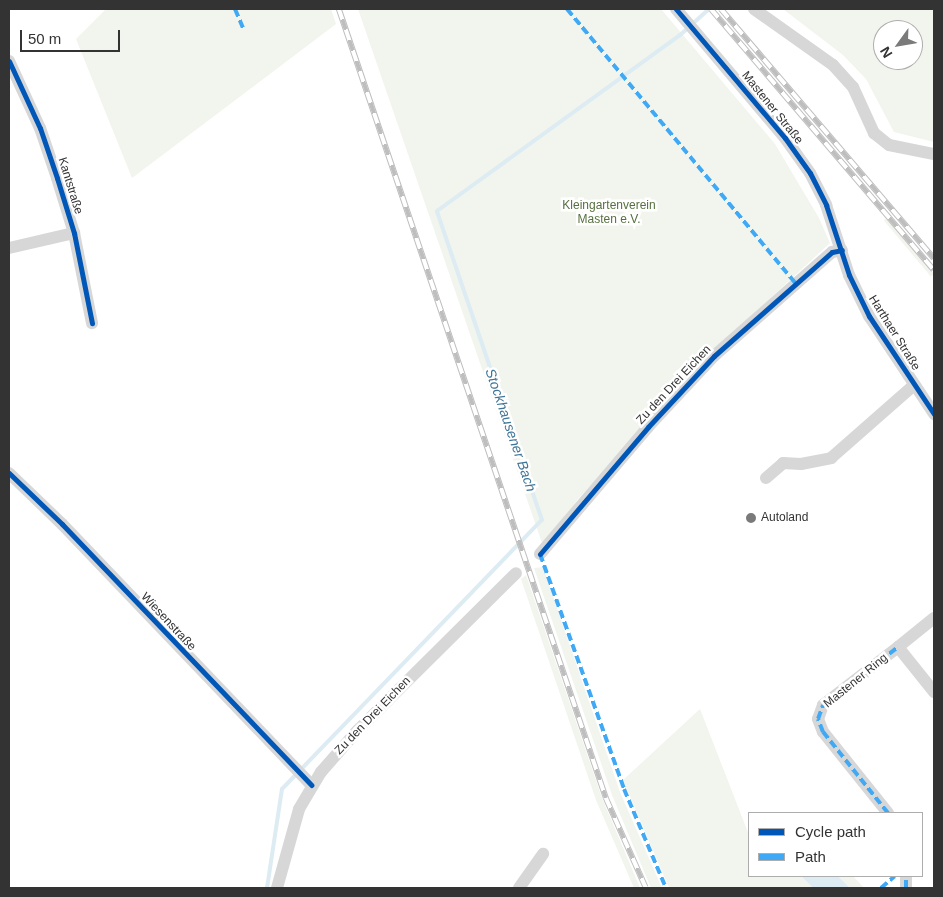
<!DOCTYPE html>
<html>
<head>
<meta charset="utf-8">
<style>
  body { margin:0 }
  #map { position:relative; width:943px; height:897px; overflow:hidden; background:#fff; font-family:Helvetica,sans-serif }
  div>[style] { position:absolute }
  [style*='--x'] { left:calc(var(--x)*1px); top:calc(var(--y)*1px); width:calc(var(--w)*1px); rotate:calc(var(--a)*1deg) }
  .green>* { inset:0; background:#f1f5ed; transform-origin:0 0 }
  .water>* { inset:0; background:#ddebf3 }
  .stream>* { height:4px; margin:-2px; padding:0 2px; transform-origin:2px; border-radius:2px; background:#ddebf3 }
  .minor>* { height:12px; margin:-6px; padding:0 6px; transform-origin:6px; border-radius:6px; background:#d7d7d7 }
  .rail>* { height:5.5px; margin-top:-2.75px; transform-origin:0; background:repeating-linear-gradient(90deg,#fff 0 11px,#bebebe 0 22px); box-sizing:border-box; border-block:1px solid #bebebe }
  .quiet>* { height:4px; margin-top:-2px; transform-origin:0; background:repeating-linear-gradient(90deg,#3fa9f5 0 8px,transparent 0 12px) }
  .cycleway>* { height:5px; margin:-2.5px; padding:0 2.5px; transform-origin:2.5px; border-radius:2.5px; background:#0057b8 }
  .dots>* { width:14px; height:14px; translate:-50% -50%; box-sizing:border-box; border:2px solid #fff; border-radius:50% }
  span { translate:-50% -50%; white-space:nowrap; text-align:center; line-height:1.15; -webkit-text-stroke:5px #fff; paint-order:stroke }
  .street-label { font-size:12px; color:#333 }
  .park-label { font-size:12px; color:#56703f }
  .poi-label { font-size:12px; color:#333 }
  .left { translate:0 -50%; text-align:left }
  .water-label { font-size:14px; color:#3f7597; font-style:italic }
  .frame { position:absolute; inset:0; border:10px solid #333; pointer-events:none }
  .legend { position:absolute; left:748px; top:812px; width:175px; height:65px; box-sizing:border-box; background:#fff; border:1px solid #adadad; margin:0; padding:6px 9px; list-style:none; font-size:15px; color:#333 }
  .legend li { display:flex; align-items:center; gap:10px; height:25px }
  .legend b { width:25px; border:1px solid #adadad }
  .north { position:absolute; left:873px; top:20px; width:50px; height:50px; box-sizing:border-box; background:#fff; border:1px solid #adadad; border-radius:50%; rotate:238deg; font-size:14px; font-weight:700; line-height:20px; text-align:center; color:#333 }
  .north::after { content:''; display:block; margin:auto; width:18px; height:22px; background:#7a7a7a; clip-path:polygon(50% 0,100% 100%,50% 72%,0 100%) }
  .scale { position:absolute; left:20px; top:30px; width:100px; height:22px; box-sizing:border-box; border:2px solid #333; border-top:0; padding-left:6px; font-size:15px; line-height:18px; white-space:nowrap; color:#333; -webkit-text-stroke:4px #fff; paint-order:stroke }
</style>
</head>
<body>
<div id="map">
  <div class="green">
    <div style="clip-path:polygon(106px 9px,331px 9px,336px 24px,132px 178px,76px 39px)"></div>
    <div style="clip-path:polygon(358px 9px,661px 9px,775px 144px,819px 218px,830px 243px,710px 354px,578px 499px,543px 546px)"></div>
    <div style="clip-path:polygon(evenodd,783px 9px,934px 9px,934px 142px,894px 132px,866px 79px,843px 55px,783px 9px,883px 30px,913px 30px,913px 60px,883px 60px,883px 30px)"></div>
    <div style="left:887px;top:218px;width:73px;height:4px;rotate:50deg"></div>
    <div style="clip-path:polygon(543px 567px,620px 792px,662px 888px,651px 888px,612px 795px,534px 568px)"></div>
    <div style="clip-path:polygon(526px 575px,602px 798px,640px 888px,634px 888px,596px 800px,521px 579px)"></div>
    <div style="clip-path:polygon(700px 709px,749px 835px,749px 876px,801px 876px,813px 888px,669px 888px,623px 780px)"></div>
    <div style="clip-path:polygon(838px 876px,853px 876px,864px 888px,850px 888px)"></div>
  </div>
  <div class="water">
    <div style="clip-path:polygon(801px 876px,838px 876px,850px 888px,813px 888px)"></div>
  </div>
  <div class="stream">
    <div style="--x:267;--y:888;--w:100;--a:-81.4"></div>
    <div style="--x:282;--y:789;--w:374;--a:-46"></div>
    <div style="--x:542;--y:520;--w:326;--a:-108.8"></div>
    <div style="--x:437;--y:211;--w:299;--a:-35.9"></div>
    <div style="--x:679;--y:36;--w:40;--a:-42"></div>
  </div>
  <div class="minor">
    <div style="--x:676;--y:9;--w:169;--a:49.8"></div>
    <div style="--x:785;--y:138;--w:43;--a:54.5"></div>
    <div style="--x:810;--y:173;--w:36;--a:63"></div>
    <div style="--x:826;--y:205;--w:74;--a:71.8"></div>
    <div style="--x:849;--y:275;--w:46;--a:64"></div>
    <div style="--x:869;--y:316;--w:118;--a:56.4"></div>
    <div style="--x:754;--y:9;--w:97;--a:35.3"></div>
    <div style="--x:833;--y:65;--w:30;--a:48"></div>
    <div style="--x:853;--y:87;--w:51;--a:65.5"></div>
    <div style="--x:874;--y:133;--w:19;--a:39"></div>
    <div style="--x:889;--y:145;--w:46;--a:11.3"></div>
    <div style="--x:9;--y:61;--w:74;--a:65.2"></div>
    <div style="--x:40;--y:128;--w:53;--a:71.2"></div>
    <div style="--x:57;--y:178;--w:58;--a:72.8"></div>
    <div style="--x:74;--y:233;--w:92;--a:78.7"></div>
    <div style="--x:9;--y:248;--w:67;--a:-13"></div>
    <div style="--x:9;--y:473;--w:74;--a:43.9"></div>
    <div style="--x:62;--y:524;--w:361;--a:46.3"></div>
    <div style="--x:766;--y:478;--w:23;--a:-41"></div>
    <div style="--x:783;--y:463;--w:18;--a:3"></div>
    <div style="--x:801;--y:464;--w:31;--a:-11"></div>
    <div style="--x:831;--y:458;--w:111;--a:-41.3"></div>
    <div style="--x:540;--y:554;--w:167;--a:-49.6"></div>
    <div style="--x:648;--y:427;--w:97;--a:-47.1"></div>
    <div style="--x:714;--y:356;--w:157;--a:-41.4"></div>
    <div style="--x:832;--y:252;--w:10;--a:-11"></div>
    <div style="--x:934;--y:618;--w:46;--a:141.1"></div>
    <div style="--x:898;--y:647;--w:58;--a:51.3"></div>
    <div style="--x:888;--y:813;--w:104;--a:-128.7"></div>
    <div style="--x:823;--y:732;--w:14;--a:-111"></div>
    <div style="--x:818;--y:719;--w:15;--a:-70"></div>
    <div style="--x:823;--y:705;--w:95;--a:-37.7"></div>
    <div style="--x:277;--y:888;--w:82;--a:-74.4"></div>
    <div style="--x:299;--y:809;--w:43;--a:-59.3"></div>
    <div style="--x:321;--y:772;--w:55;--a:-48.7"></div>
    <div style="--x:357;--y:731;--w:224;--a:-44.8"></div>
    <div style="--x:519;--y:888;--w:42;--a:-54.8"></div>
    <div style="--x:906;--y:888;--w:12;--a:-90"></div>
  </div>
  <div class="rail">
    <div style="--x:339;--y:9;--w:833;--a:71.3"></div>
    <div style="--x:606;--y:798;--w:98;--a:66"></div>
    <div style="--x:711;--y:9;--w:343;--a:49.5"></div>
    <div style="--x:721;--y:9;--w:328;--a:49.5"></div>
  </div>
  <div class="quiet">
    <div style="--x:235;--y:9;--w:23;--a:67"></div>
    <div style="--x:567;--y:9;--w:358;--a:50.2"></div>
    <div style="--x:540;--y:554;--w:250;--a:70.3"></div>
    <div style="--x:624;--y:789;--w:108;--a:67"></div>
    <div style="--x:888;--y:813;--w:104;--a:-128.7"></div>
    <div style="--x:823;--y:732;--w:14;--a:-111"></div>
    <div style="--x:818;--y:719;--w:15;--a:-70"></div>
    <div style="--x:823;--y:705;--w:95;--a:-37.7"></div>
    <div style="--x:881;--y:888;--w:18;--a:-41"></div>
    <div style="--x:906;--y:888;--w:12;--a:-90"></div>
  </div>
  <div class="cycleway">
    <div style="--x:676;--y:9;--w:169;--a:49.8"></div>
    <div style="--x:785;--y:138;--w:43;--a:54.5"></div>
    <div style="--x:810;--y:173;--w:36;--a:63"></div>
    <div style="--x:826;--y:205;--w:74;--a:71.8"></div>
    <div style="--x:849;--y:275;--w:46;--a:64"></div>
    <div style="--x:869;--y:316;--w:118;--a:56.4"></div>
    <div style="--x:9;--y:61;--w:74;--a:65.2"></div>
    <div style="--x:40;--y:128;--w:53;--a:71.2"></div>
    <div style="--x:57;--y:178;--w:58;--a:72.8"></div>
    <div style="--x:74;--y:233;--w:92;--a:78.7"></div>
    <div style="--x:9;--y:473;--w:74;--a:43.9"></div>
    <div style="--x:62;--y:524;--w:361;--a:46.3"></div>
    <div style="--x:540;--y:554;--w:167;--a:-49.6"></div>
    <div style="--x:648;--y:427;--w:97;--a:-47.1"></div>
    <div style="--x:714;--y:356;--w:157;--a:-41.4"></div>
    <div style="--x:832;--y:252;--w:10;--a:-11"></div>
  </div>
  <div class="dots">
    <div style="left:751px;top:518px;background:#7a7a7a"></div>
  </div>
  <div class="street-label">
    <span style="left:772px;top:108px;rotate:51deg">Mastener Straße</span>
    <span style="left:70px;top:186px;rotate:73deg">Kantstraße</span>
    <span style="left:894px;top:333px;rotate:58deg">Harthaer Straße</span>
    <span style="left:674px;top:385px;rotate:-47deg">Zu den Drei Eichen</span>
    <span style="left:168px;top:622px;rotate:47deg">Wiesenstraße</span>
    <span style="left:856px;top:681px;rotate:-39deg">Mastener Ring</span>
    <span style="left:373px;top:716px;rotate:-46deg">Zu den Drei Eichen</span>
  </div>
  <div class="park-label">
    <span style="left:609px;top:213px">Kleingartenverein<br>Masten e.V.</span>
  </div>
  <div class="poi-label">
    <span class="left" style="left:761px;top:518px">Autoland</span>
  </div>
  <div class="water-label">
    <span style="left:511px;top:430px;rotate:71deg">Stockhausener Bach</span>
  </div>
  <div class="frame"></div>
  <ul class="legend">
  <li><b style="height:6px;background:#0057b8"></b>Cycle path</li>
  <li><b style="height:6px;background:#3fa9f5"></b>Path</li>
  </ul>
  <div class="north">N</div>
  <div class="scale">50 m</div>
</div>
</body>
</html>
